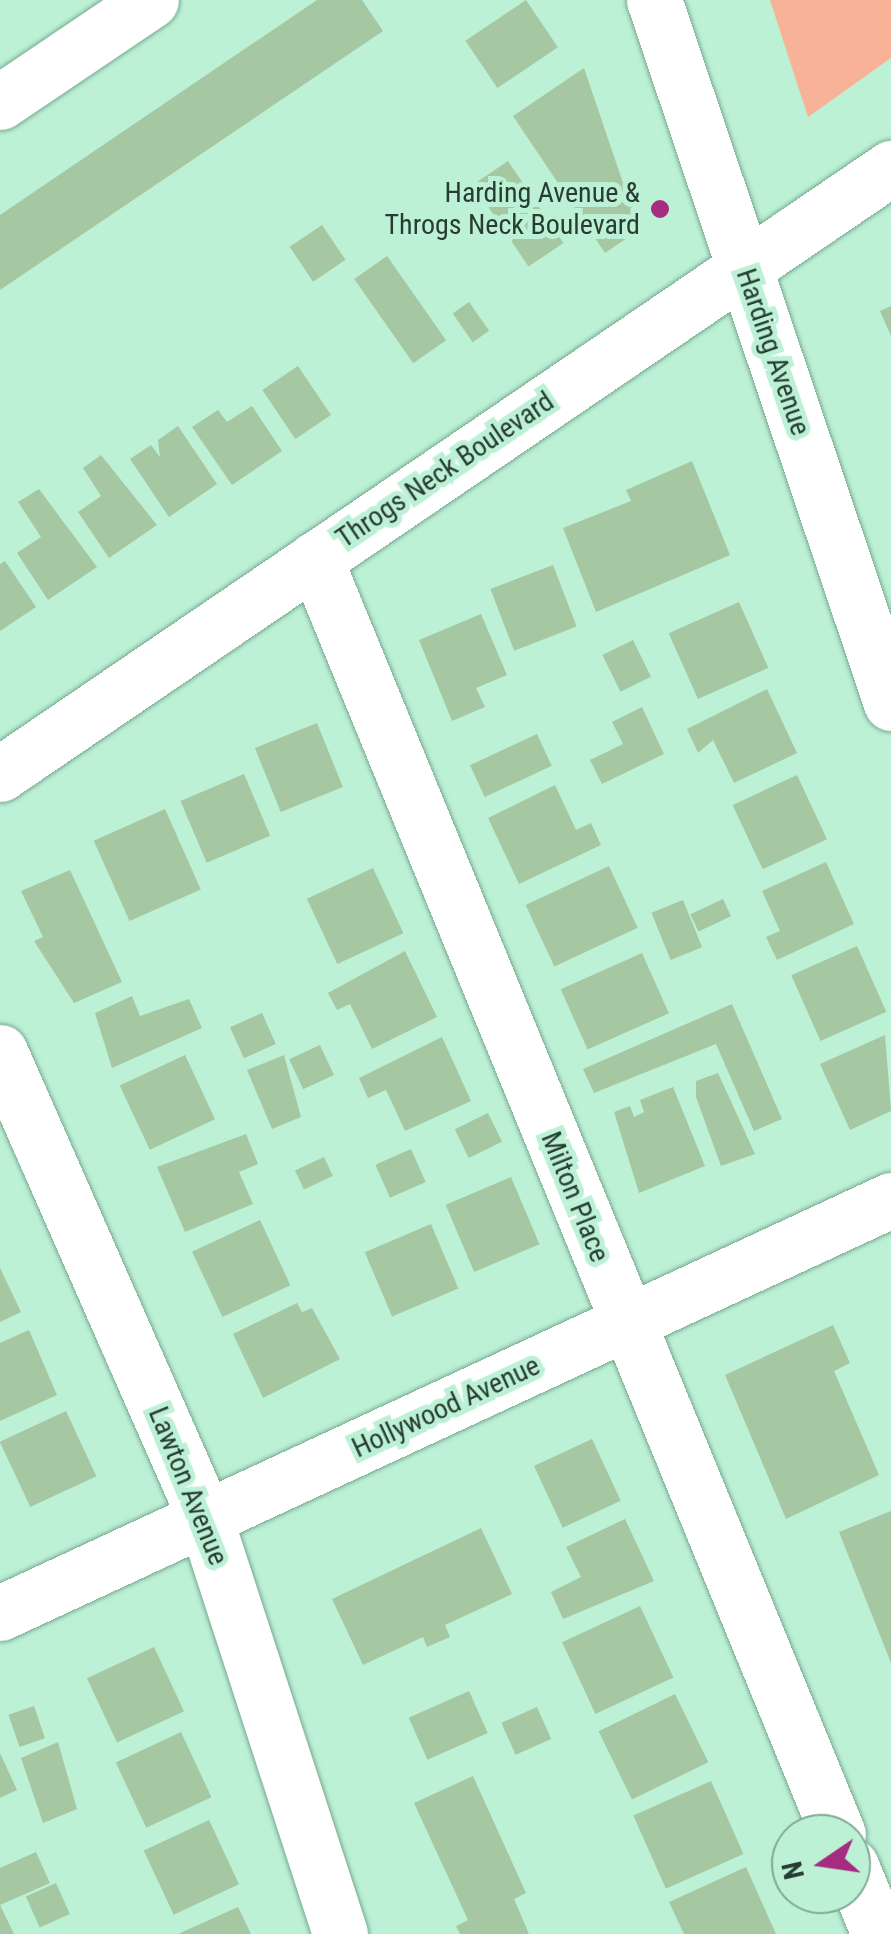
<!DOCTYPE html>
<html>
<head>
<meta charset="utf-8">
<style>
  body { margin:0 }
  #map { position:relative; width:891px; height:1934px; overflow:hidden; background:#bdf1d6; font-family:"Roboto Condensed",sans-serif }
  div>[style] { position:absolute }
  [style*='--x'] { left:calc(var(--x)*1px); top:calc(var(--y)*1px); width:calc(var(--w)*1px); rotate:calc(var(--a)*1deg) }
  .green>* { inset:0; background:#f7b297 }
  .building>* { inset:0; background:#a5c7a1; transform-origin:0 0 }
  .roads { filter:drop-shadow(0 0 2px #76a88f) drop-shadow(0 0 2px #76a88f) }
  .minor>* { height:55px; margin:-27.5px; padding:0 27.5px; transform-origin:27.5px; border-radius:27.5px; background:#fff }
  .dots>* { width:28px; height:28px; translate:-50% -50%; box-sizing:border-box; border:5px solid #bdf1d6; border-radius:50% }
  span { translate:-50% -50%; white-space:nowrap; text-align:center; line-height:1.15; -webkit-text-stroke:10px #bdf1d6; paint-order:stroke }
  .poi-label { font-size:28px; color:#283d32 }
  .right { translate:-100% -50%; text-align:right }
  .street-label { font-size:28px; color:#283d32 }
  .north { position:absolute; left:771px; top:1814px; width:100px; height:100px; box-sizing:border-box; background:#bdf1d6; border:2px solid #81a994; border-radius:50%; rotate:257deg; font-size:28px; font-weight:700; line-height:40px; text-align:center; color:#283d32 }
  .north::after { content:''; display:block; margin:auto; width:35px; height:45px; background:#a52c81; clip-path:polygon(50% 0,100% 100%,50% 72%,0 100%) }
</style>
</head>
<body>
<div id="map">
  <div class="green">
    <div style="clip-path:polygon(770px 0,891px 0,891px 58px,808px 117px)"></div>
  </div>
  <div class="building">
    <div style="clip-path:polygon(317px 0,362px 0,383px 31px,0 290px,0 215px)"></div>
    <div style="left:526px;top:0;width:57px;height:73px;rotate:56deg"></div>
    <div style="clip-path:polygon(584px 68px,639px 230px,605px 253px,513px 116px)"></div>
    <div style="left:508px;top:161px;width:99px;height:42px;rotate:56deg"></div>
    <div style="left:322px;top:225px;width:42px;height:39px;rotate:56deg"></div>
    <div style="left:387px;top:256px;width:103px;height:40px;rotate:55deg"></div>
    <div style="left:469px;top:302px;width:35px;height:20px;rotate:55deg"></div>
    <div style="clip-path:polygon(891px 306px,891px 336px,880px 311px)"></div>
    <div style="left:298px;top:366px;width:59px;height:43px;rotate:56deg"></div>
    <div style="clip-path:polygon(252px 406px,282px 451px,232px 485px,192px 427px,218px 410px,227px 422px)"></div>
    <div style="clip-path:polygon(178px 426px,217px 484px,169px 517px,130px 459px,151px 445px,160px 457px,158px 440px)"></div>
    <div style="clip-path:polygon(101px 455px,157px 525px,109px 558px,78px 512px,101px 496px,83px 468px)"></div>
    <div style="clip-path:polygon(692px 461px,730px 555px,596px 612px,563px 528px,631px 501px,626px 490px)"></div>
    <div style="clip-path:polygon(39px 489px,97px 567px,48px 600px,17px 553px,41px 537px,18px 502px)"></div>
    <div style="clip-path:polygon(5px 561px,36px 607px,0 631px,0 564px)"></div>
    <div style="left:553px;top:565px;width:66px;height:67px;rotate:69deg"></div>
    <div style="left:739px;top:602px;width:72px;height:77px;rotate:66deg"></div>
    <div style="clip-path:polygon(481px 614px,507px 675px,476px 688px,485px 707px,452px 721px,419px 640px)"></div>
    <div style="left:633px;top:640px;width:41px;height:34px;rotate:64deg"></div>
    <div style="clip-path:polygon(767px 689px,797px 753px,734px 783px,713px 740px,698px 753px,687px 729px)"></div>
    <div style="clip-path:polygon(642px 707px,664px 754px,602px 784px,590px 760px,623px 744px,612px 722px)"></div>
    <div style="left:317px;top:723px;width:69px;height:67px;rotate:68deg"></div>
    <div style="left:537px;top:734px;width:35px;height:74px;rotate:65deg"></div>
    <div style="left:244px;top:774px;width:67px;height:69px;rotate:67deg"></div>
    <div style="left:797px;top:775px;width:71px;height:71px;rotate:65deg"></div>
    <div style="clip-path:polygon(555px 785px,576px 830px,591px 823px,601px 845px,519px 884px,488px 818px)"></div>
    <div style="left:165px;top:809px;width:88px;height:78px;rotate:66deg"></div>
    <div style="clip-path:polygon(826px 862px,854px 924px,777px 960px,766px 937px,780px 931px,762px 891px)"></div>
    <div style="left:609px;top:866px;width:68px;height:92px;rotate:65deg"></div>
    <div style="left:373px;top:868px;width:72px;height:73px;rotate:65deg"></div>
    <div style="clip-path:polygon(70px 870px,122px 982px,74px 1003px,34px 941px,43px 937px,21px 891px)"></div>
    <div style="left:723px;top:899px;width:19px;height:36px;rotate:65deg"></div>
    <div style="left:683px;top:900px;width:51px;height:34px;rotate:68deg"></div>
    <div style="left:857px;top:946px;width:72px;height:72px;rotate:66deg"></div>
    <div style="clip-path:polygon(405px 951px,437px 1017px,372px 1049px,350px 1004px,337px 1010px,328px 993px)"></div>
    <div style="left:642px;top:953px;width:66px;height:89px;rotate:66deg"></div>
    <div style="clip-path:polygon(132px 996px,140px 1016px,189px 999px,202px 1028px,112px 1068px,95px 1013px)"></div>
    <div style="clip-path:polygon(732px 1004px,782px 1119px,754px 1131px,716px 1044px,594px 1093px,583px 1069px)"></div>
    <div style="left:262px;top:1013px;width:34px;height:35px;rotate:66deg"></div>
    <div style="clip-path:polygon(885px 1035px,891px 1111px,850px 1130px,820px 1064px)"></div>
    <div style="clip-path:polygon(442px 1037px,471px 1101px,405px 1131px,386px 1090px,368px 1098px,359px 1078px)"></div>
    <div style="left:320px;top:1045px;width:33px;height:34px;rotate:65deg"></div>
    <div style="left:185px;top:1055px;width:71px;height:72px;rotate:65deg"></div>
    <div style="clip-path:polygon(284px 1055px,301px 1117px,272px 1129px,247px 1070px)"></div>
    <div style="clip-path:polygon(718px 1073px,755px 1154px,721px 1166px,696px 1097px,696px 1081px)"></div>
    <div style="clip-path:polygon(673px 1087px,705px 1166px,639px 1193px,614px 1112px,630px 1106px,634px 1117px,644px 1112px,640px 1100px)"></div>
    <div style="left:488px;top:1113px;width:32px;height:37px;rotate:64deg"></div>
    <div style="clip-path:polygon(246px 1134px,258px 1164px,239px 1172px,253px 1204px,185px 1232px,157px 1167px)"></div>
    <div style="left:411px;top:1149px;width:36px;height:39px;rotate:66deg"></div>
    <div style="left:324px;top:1157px;width:21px;height:32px;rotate:65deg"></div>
    <div style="left:511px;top:1177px;width:73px;height:71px;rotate:67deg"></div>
    <div style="left:260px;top:1220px;width:72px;height:75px;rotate:65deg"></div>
    <div style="left:431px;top:1224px;width:70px;height:72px;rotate:67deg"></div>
    <div style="clip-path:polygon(0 1268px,21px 1312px,0 1322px)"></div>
    <div style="clip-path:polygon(297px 1303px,302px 1312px,312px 1308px,340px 1359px,263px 1398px,233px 1334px)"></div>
    <div style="clip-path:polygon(833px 1325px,850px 1363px,834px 1371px,879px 1475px,786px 1519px,725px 1375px)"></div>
    <div style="clip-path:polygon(29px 1330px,57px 1395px,0 1421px,0 1343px)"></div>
    <div style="left:66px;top:1411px;width:72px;height:73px;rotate:65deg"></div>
    <div style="left:592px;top:1439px;width:68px;height:64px;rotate:65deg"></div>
    <div style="clip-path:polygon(891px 1511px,891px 1663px,839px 1532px)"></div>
    <div style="clip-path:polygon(625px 1519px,654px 1581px,563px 1619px,551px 1592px,581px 1577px,566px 1547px)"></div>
    <div style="clip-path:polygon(481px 1528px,512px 1594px,445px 1625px,450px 1637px,427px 1647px,423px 1637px,363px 1665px,332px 1599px)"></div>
    <div style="left:640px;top:1606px;width:79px;height:86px;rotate:65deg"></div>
    <div style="left:154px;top:1647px;width:71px;height:74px;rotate:65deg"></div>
    <div style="left:469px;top:1691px;width:46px;height:66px;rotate:66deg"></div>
    <div style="left:675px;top:1694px;width:76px;height:85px;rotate:64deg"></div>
    <div style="left:34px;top:1706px;width:34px;height:27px;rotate:71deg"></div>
    <div style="left:537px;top:1707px;width:35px;height:39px;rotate:66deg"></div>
    <div style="left:181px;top:1732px;width:72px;height:72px;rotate:65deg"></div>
    <div style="clip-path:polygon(58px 1742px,77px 1809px,43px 1823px,21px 1758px)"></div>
    <div style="clip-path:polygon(0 1753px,17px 1790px,0 1798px)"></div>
    <div style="clip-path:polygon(473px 1776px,526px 1893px,514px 1899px,529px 1934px,460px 1934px,456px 1926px,468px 1920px,414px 1803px)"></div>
    <div style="left:711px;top:1781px;width:80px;height:85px;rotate:66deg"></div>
    <div style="left:209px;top:1820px;width:71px;height:72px;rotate:65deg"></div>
    <div style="clip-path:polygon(36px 1852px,50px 1883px,0 1905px,0 1868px)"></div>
    <div style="clip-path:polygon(746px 1867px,776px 1934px,684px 1934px,669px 1902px)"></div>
    <div style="left:56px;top:1883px;width:34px;height:33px;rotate:66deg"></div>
    <div style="clip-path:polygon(0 1905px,14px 1934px,0 1934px)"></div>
    <div style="clip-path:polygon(238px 1907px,251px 1934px,178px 1934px)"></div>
  </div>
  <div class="roads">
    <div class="minor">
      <div style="--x:654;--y:0;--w:742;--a:71.37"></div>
      <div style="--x:0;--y:102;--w:182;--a:-34"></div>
      <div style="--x:315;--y:559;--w:1378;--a:67.7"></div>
      <div style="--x:0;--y:774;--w:1078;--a:-34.22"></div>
      <div style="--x:0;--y:1052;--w:509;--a:66.25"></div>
      <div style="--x:205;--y:1518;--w:437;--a:72"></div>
      <div style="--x:0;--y:1613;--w:982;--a:-24.87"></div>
      <div style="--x:851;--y:1866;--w:74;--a:67.6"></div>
    </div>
  </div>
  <div class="dots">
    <div style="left:660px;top:209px;background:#a52c81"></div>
  </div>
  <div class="poi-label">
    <span class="right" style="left:640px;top:209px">Harding Avenue &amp;<br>Throgs Neck Boulevard</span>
  </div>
  <div class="street-label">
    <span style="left:773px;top:352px;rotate:71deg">Harding Avenue</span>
    <span style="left:445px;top:470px;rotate:-34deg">Throgs Neck Boulevard</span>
    <span style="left:575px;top:1197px;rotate:68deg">Milton Place</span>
    <span style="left:446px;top:1407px;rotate:-25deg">Hollywood Avenue</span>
    <span style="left:188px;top:1486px;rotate:68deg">Lawton Avenue</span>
  </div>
  <div class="north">N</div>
</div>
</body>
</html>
